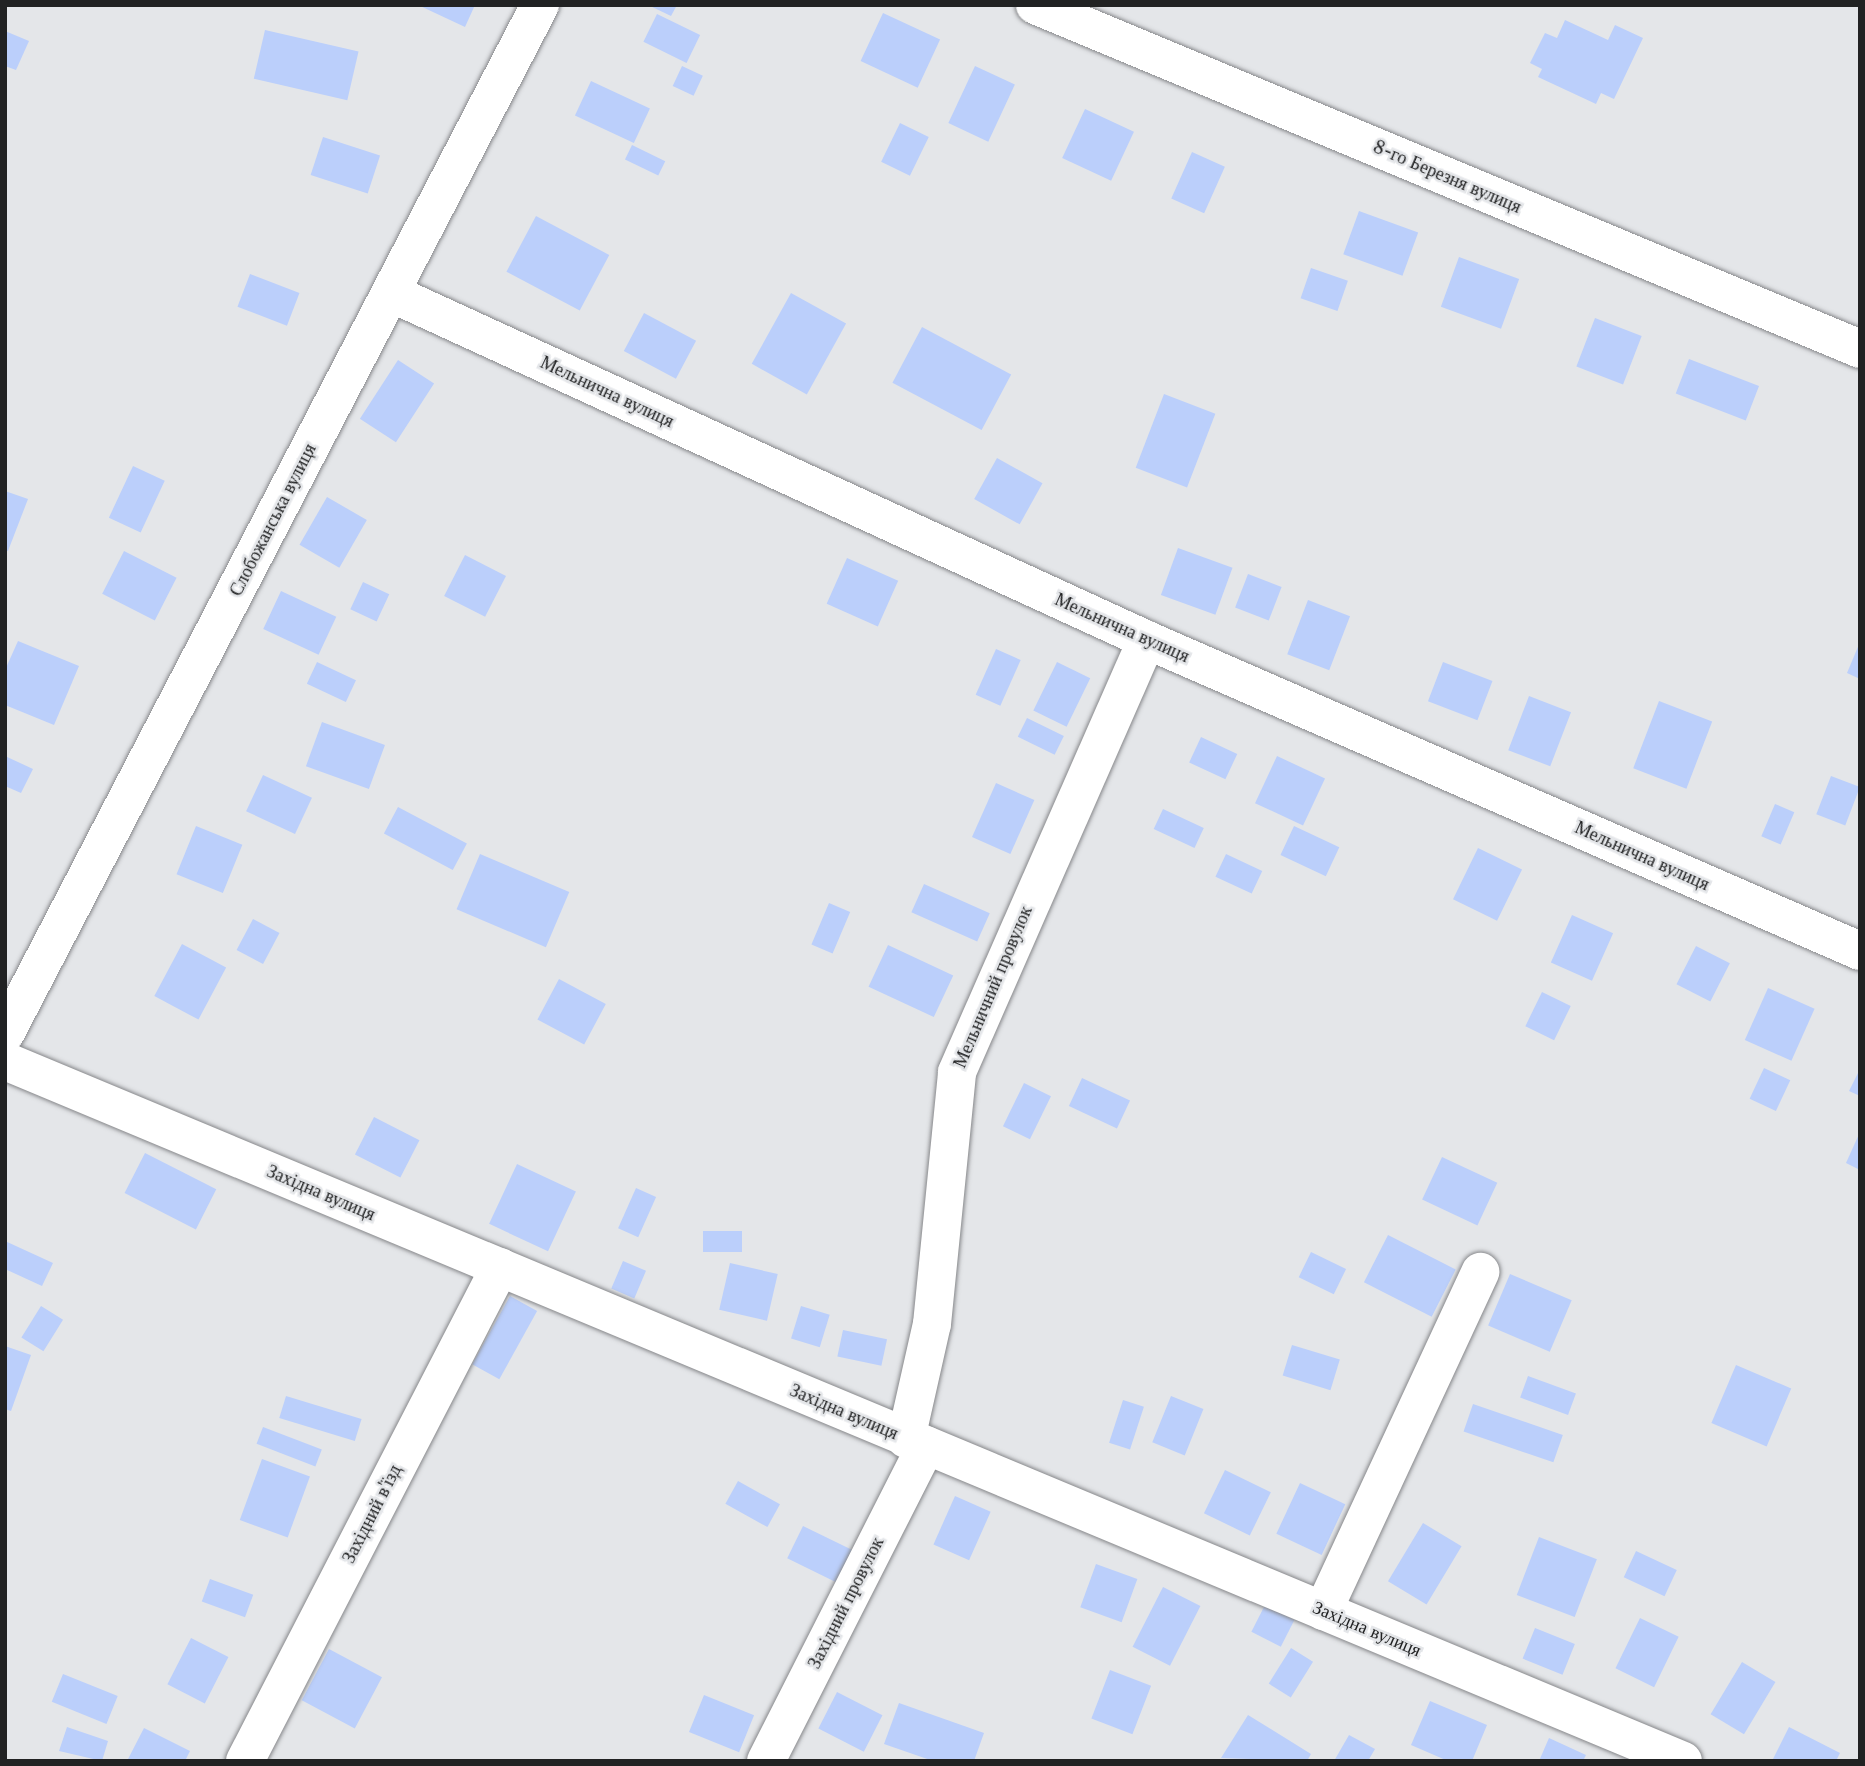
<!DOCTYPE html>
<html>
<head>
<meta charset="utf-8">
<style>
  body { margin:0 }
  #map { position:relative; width:1865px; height:1766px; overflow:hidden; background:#e4e6e9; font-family:"Libre Baskerville",serif }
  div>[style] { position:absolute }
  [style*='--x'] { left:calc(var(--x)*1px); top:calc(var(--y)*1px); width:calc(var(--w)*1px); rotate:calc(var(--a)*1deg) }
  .building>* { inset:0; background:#bbcffb; transform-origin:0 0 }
  .roads { filter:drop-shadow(0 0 2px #86878a) drop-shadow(0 0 2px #86878a) }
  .minor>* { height:38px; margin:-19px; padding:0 19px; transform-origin:19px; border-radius:19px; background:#fff }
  span { translate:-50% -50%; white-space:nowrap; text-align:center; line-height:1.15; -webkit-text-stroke:5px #e4e6e9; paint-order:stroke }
  .street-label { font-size:18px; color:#212223 }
  .frame { position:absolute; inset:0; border:7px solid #212223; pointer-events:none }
</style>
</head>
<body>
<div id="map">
  <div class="building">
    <div style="clip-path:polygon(418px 5px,475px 5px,465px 27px)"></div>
    <div style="clip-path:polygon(648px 5px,677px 5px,671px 16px)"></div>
    <div style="left:883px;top:13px;width:63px;height:53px;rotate:25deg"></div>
    <div style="left:657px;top:14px;width:48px;height:31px;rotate:26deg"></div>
    <div style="clip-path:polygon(1565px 20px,1608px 40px,1615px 25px,1643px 38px,1614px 99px,1601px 93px,1596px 104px,1538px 77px,1542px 69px,1530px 63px,1545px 33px,1557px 38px)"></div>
    <div style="left:265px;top:30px;width:96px;height:50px;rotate:13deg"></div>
    <div style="clip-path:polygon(5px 31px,29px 41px,16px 70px,5px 66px)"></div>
    <div style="left:682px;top:66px;width:23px;height:22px;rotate:25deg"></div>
    <div style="left:975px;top:66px;width:44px;height:63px;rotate:25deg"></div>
    <div style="left:591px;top:81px;width:65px;height:38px;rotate:25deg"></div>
    <div style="left:1085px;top:109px;width:54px;height:54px;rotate:25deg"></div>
    <div style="left:900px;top:123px;width:32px;height:43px;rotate:26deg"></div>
    <div style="left:323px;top:137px;width:60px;height:40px;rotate:18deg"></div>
    <div style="left:632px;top:145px;width:37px;height:16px;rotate:26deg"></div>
    <div style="left:1192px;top:152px;width:36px;height:51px;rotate:24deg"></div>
    <div style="left:1359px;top:211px;width:63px;height:46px;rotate:20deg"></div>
    <div style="left:536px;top:216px;width:83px;height:63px;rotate:28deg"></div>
    <div style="left:1459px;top:257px;width:64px;height:53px;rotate:20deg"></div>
    <div style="left:1311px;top:268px;width:39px;height:32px;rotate:19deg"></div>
    <div style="left:250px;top:274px;width:53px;height:35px;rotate:21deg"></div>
    <div style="left:791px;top:293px;width:63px;height:81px;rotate:29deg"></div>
    <div style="left:644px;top:313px;width:59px;height:43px;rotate:28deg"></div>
    <div style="left:1595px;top:318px;width:50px;height:52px;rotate:21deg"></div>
    <div style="left:922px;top:327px;width:101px;height:63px;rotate:28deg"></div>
    <div style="left:1689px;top:359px;width:75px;height:37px;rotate:21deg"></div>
    <div style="left:398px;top:360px;width:43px;height:70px;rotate:33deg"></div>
    <div style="left:1164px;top:394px;width:55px;height:79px;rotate:21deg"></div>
    <div style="left:997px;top:458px;width:52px;height:47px;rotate:29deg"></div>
    <div style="left:133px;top:466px;width:35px;height:57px;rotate:25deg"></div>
    <div style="clip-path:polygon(5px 491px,28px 499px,8px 551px,5px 550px)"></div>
    <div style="left:327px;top:497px;width:46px;height:55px;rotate:30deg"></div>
    <div style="left:1178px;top:548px;width:58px;height:50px;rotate:20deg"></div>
    <div style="left:124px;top:551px;width:59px;height:48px;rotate:27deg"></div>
    <div style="left:465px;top:555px;width:46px;height:46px;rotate:27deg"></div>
    <div style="left:847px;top:558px;width:56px;height:50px;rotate:24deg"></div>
    <div style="left:1248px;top:574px;width:36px;height:36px;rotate:21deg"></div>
    <div style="left:363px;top:582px;width:29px;height:30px;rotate:25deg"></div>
    <div style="left:281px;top:591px;width:61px;height:42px;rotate:25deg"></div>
    <div style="left:1308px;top:600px;width:45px;height:58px;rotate:21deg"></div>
    <div style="clip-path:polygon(18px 641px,79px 666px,54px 725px,5px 705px,5px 670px)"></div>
    <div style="clip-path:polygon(1860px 642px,1860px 679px,1847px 673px)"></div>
    <div style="left:996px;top:649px;width:27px;height:50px;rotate:24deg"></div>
    <div style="left:317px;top:662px;width:43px;height:24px;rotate:25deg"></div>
    <div style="left:1057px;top:662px;width:37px;height:54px;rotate:26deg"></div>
    <div style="left:1443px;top:662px;width:53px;height:42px;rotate:21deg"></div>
    <div style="left:1529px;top:696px;width:45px;height:58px;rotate:21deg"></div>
    <div style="left:1659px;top:701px;width:57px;height:72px;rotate:21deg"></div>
    <div style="left:1027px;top:718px;width:41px;height:21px;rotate:26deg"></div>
    <div style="left:322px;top:722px;width:67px;height:47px;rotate:20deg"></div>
    <div style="left:1201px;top:737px;width:40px;height:28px;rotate:25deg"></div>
    <div style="clip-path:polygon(5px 756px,33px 769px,21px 793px,5px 786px)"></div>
    <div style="left:1277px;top:756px;width:53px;height:52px;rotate:25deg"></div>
    <div style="left:263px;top:775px;width:54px;height:40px;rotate:25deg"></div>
    <div style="left:1831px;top:776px;width:31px;height:41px;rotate:21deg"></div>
    <div style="left:996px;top:783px;width:42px;height:59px;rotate:24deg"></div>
    <div style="left:1775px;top:804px;width:21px;height:35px;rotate:23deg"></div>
    <div style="left:398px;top:807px;width:78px;height:30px;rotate:28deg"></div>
    <div style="left:1163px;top:809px;width:45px;height:22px;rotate:25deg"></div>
    <div style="left:196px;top:826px;width:50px;height:52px;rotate:22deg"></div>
    <div style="left:1294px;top:826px;width:50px;height:32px;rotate:25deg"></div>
    <div style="left:1478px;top:848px;width:49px;height:57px;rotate:26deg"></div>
    <div style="left:480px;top:854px;width:97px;height:60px;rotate:23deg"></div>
    <div style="left:1226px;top:854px;width:40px;height:25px;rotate:25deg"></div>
    <div style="left:924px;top:884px;width:72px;height:31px;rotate:24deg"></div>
    <div style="left:829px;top:903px;width:23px;height:45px;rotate:23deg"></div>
    <div style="left:1572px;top:915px;width:45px;height:52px;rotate:24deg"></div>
    <div style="left:253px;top:919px;width:30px;height:35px;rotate:28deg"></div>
    <div style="left:182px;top:944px;width:50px;height:59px;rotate:28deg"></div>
    <div style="left:888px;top:945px;width:72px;height:46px;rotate:25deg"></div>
    <div style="left:1696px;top:946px;width:38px;height:43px;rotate:27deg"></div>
    <div style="left:559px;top:979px;width:53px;height:46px;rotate:28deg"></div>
    <div style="left:1768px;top:988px;width:51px;height:57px;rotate:24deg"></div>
    <div style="left:1542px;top:992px;width:32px;height:38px;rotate:26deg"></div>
    <div style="left:1764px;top:1068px;width:29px;height:34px;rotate:25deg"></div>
    <div style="clip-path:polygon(1860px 1069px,1860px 1096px,1849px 1091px)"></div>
    <div style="left:1082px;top:1078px;width:53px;height:31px;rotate:25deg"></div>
    <div style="left:1024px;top:1083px;width:30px;height:48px;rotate:26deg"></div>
    <div style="left:374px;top:1117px;width:51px;height:42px;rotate:27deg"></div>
    <div style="clip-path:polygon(1860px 1132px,1860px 1170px,1846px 1163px)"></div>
    <div style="left:145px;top:1153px;width:80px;height:45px;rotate:27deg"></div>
    <div style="left:1442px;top:1157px;width:61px;height:47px;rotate:25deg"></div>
    <div style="left:517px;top:1164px;width:65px;height:66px;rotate:25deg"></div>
    <div style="left:636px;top:1188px;width:22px;height:44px;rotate:24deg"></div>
    <div style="left:703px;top:1231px;width:39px;height:21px"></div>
    <div style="left:1388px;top:1235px;width:76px;height:53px;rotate:27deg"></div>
    <div style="clip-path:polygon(5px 1241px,53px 1263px,42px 1286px,5px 1269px)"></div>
    <div style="left:1311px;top:1252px;width:39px;height:28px;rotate:26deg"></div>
    <div style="left:623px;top:1261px;width:25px;height:30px;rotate:23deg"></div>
    <div style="left:730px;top:1263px;width:49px;height:48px;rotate:13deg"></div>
    <div style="left:1510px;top:1274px;width:67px;height:56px;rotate:23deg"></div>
    <div style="left:510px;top:1296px;width:31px;height:78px;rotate:29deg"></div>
    <div style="left:41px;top:1306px;width:26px;height:37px;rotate:32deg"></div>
    <div style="left:801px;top:1306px;width:30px;height:34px;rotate:17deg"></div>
    <div style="left:843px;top:1330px;width:45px;height:27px;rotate:12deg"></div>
    <div style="left:1292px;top:1345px;width:50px;height:32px;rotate:17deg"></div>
    <div style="clip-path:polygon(5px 1346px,31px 1355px,11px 1411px,5px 1409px)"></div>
    <div style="left:1736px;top:1365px;width:60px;height:63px;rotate:23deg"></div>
    <div style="left:1528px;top:1376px;width:51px;height:23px;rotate:20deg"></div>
    <div style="left:286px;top:1396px;width:79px;height:23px;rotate:17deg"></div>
    <div style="left:1171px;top:1396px;width:35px;height:50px;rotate:22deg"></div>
    <div style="left:1123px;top:1400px;width:22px;height:45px;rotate:18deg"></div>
    <div style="left:1473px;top:1404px;width:95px;height:29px;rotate:19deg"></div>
    <div style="left:263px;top:1427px;width:63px;height:18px;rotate:21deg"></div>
    <div style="left:262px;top:1459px;width:51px;height:65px;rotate:20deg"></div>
    <div style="left:1225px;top:1470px;width:51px;height:48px;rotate:26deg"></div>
    <div style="left:738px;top:1481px;width:48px;height:26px;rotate:29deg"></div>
    <div style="left:1300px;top:1483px;width:50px;height:56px;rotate:25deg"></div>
    <div style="left:955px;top:1496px;width:39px;height:53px;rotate:24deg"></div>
    <div style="left:1423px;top:1523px;width:45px;height:68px;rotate:31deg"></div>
    <div style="left:803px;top:1526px;width:64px;height:36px;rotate:26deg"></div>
    <div style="left:1539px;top:1537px;width:62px;height:62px;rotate:21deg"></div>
    <div style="left:1636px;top:1551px;width:45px;height:29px;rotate:25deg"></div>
    <div style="left:1096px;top:1564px;width:44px;height:46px;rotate:20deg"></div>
    <div style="left:210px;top:1579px;width:46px;height:24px;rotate:20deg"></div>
    <div style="left:1163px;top:1587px;width:42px;height:67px;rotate:27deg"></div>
    <div style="left:1265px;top:1605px;width:33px;height:30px;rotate:27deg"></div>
    <div style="left:1640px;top:1618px;width:43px;height:56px;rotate:26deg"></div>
    <div style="left:1535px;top:1628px;width:43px;height:33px;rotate:22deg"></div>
    <div style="left:191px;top:1638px;width:42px;height:52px;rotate:27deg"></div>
    <div style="left:1291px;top:1648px;width:26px;height:42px;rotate:32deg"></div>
    <div style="left:329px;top:1649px;width:60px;height:58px;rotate:28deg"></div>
    <div style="left:1742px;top:1662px;width:39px;height:61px;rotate:31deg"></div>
    <div style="left:1110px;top:1670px;width:44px;height:52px;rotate:21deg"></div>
    <div style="left:63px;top:1674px;width:59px;height:30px;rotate:22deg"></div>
    <div style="left:837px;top:1692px;width:51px;height:41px;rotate:27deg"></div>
    <div style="left:704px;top:1695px;width:54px;height:40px;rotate:22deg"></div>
    <div style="clip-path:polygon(1430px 1701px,1487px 1725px,1472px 1761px,1448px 1761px,1411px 1745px)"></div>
    <div style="clip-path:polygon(899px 1703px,984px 1733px,974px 1761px,933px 1761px,884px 1744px)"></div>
    <div style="clip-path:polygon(1248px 1715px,1311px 1754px,1307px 1761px,1221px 1758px)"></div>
    <div style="clip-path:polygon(67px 1727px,108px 1741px,102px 1761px,59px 1751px)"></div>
    <div style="clip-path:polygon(1789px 1727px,1840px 1753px,1836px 1761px,1772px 1761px)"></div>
    <div style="clip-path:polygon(144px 1728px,190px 1751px,185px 1761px,127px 1761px)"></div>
    <div style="clip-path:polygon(1349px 1735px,1375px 1749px,1368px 1761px,1334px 1761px)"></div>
    <div style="clip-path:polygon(1549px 1738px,1586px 1755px,1583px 1761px,1539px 1761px)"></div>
  </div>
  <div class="roads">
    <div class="minor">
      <div style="--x:1035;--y:5;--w:894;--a:22.63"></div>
      <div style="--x:391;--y:293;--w:832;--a:24.65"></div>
      <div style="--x:1147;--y:640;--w:778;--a:23.57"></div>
      <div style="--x:5;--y:1034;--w:1160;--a:-62.53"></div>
      <div style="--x:5;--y:1061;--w:1818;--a:22.64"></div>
      <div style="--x:906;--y:1439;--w:118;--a:-77.3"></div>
      <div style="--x:932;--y:1324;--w:253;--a:-84.3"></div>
      <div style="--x:957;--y:1072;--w:472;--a:-66.3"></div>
      <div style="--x:1323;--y:1611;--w:374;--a:-65.1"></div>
      <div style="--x:245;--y:1761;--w:556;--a:-62.7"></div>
      <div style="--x:766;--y:1761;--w:354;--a:-63.1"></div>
    </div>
  </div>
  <div class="street-label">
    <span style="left:1447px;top:177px;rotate:23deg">8-го Березня вулиця</span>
    <span style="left:607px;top:392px;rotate:25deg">Мельнична вулиця</span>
    <span style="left:273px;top:520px;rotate:-63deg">Слобожанська вулиця</span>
    <span style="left:1122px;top:628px;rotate:24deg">Мельнична вулиця</span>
    <span style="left:1642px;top:856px;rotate:24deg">Мельнична вулиця</span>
    <span style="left:993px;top:987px;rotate:-67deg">Мельничний провулок</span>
    <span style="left:321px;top:1193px;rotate:23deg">Західна вулиця</span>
    <span style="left:844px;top:1412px;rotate:23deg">Західна вулиця</span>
    <span style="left:372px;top:1514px;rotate:-63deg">Західний в'їзд</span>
    <span style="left:846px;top:1603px;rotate:-63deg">Західний провулок</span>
    <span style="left:1367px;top:1629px;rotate:23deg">Західна вулиця</span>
  </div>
  <div class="frame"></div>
</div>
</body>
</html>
